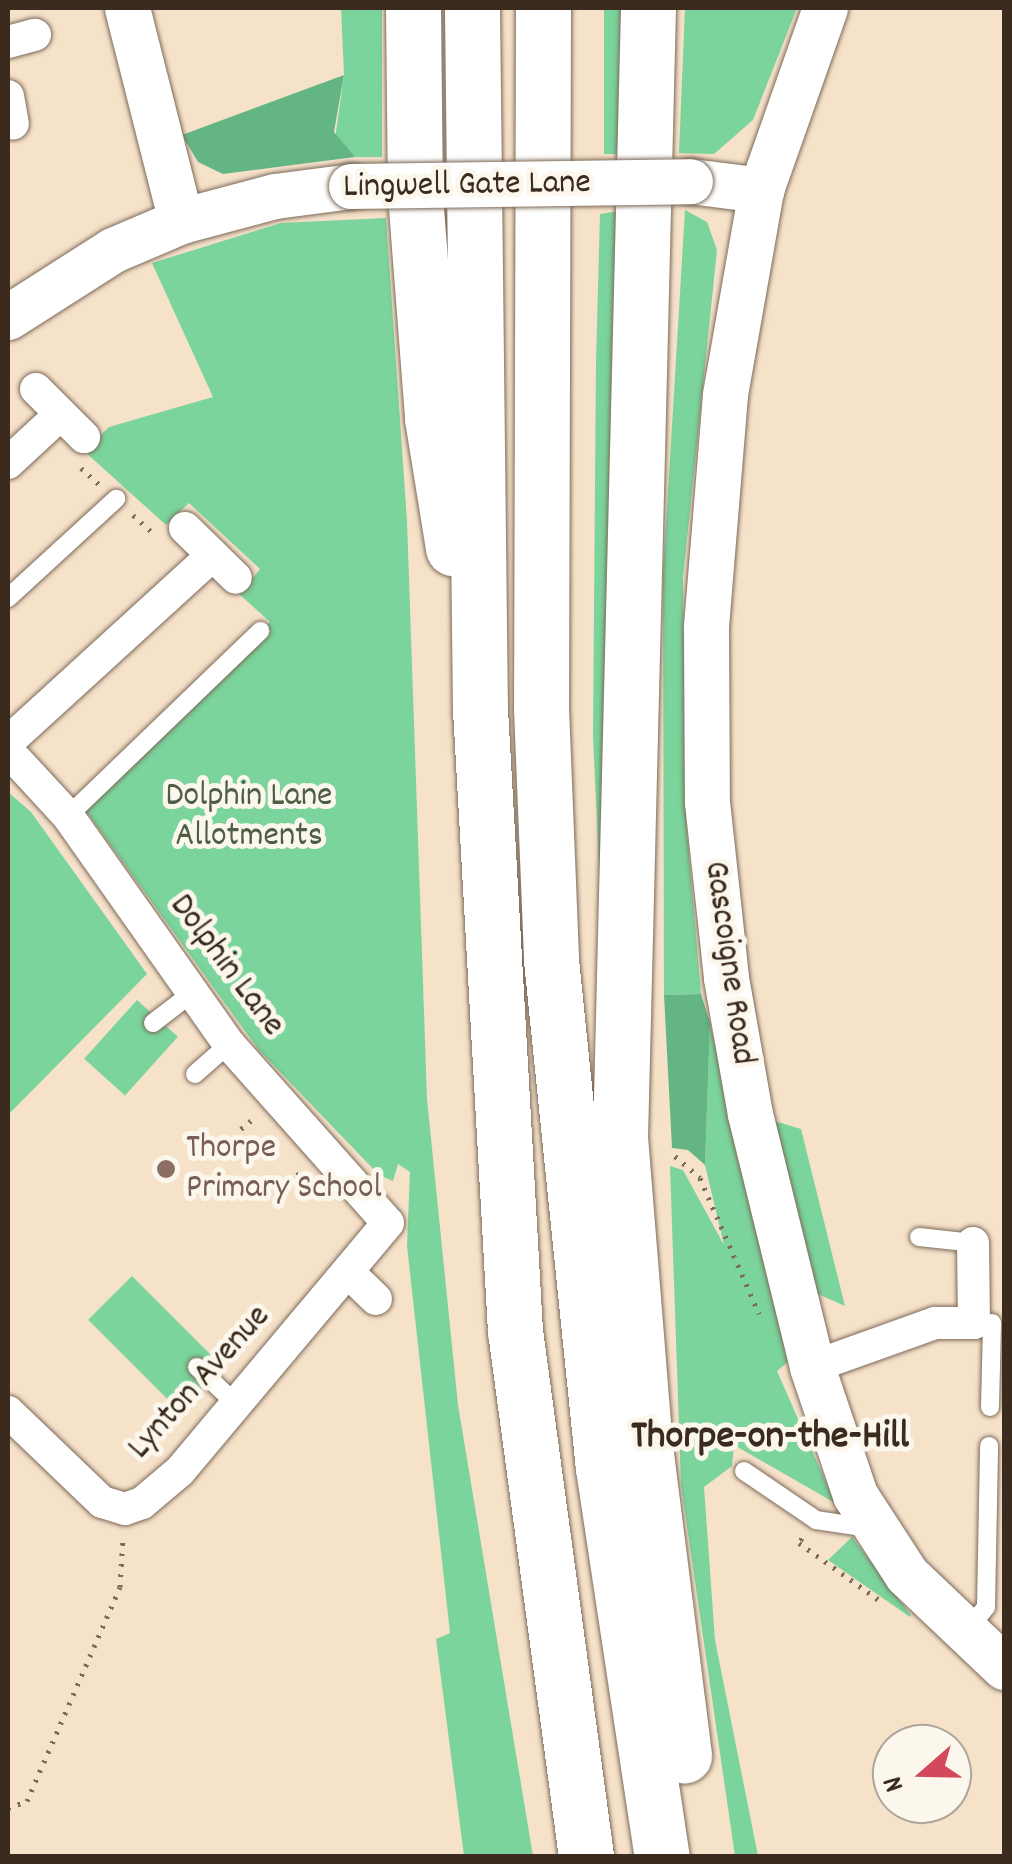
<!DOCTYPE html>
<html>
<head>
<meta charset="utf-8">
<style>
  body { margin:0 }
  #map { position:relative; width:1012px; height:1864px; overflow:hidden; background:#f6e1c9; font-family:Dekko,sans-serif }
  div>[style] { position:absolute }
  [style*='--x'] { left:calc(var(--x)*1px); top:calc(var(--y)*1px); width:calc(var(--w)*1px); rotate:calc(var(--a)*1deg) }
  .green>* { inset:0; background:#7ad49b; transform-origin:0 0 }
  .forest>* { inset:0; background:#63b683 }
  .path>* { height:5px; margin-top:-2.5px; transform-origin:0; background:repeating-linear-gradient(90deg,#7c6a5a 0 2.5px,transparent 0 10.5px) }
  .roads { filter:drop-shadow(0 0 2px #7c6a5a) drop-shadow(0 0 2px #7c6a5a) }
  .lane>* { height:18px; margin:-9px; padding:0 9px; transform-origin:9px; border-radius:9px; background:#fff }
  .street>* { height:32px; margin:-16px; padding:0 16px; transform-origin:16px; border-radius:16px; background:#fff }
  .secondary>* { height:45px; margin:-22.5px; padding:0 22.5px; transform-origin:22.5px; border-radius:22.5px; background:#fff }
  .highway>* { height:55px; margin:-27.5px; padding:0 27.5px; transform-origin:27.5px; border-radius:27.5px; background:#fff }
  .bridges { filter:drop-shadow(0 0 2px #7c6a5a) drop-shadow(0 0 2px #7c6a5a) }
  .secondary-bridge>* { height:45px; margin:-22.5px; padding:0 22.5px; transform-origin:22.5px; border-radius:22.5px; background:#fff }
  .dots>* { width:28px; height:28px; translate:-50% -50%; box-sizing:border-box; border:5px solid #fbf7ec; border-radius:50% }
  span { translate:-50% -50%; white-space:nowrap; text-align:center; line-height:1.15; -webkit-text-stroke:10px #fbf7ec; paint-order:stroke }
  .street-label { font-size:35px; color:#3b2a1e }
  .park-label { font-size:35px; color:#4e5d44 }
  .education-label { font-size:35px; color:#785e54 }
  .left { translate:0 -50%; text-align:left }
  .quarter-label { font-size:40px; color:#3b2a1e; font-weight:700 }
  .frame { position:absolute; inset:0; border:10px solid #3b2a1e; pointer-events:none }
  .north { position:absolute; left:872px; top:1724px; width:100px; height:100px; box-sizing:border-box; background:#fbf7ec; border:2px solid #aea59a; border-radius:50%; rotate:250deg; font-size:28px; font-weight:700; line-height:40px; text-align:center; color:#3b2a1e }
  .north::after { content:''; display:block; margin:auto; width:35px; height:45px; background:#d1495b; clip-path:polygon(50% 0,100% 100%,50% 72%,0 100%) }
</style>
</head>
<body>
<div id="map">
  <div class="green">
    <div style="clip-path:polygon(341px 8px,382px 8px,382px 157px,355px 157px,335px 139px,344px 75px)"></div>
    <div style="left:604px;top:8px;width:20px;height:146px"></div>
    <div style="clip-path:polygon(685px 8px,797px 8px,753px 120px,714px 154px,679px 153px)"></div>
    <div style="clip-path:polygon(685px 210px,707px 222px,717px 250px,683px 578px,686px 819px,701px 994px,664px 995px,663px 575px)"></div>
    <div style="clip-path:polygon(619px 211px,605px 995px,593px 737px,596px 363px,600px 214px)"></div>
    <div style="clip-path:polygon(386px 218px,407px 521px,427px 1099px,458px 1405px,533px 1856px,464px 1856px,436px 1639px,450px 1633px,407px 1246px,410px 1172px,398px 1164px,393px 1181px,379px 1175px,258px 1049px,81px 804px,270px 622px,239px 594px,260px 569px,189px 503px,166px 525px,84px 451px,109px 427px,213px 397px,152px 263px,281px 223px)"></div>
    <div style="clip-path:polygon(8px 792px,31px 812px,147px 974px,8px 1115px)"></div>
    <div style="left:137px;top:1000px;width:55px;height:79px;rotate:42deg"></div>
    <div style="clip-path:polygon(710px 1023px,789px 1361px,777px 1371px,835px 1503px,734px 1445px,732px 1466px,704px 1487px,715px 1640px,758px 1856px,735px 1856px,681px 1485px,670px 1166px,683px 1170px,724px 1245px,705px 1165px)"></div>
    <div style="clip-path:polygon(771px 1120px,801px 1129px,845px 1306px,811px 1291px)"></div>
    <div style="left:132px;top:1276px;width:129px;height:62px;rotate:45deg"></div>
    <div style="clip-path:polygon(852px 1537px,911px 1615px,910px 1617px,828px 1560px)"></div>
  </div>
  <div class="forest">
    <div style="clip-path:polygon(344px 75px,334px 132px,355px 157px,223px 174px,198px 162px,182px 135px)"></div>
    <div style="clip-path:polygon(701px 994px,710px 1023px,705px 1165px,688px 1150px,672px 1148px,664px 995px)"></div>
  </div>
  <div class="path">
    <div style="--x:81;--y:468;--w:24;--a:42"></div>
    <div style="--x:133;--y:515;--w:28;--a:42"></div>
    <div style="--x:241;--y:1129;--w:17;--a:-40"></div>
    <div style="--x:675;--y:1156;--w:33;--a:41"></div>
    <div style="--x:700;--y:1178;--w:148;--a:66.5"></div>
    <div style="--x:289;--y:1182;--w:17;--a:-40"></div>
    <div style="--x:802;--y:1538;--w:6;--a:121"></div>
    <div style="--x:799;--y:1543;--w:98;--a:35.5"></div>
    <div style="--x:8;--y:1808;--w:20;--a:-20"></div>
    <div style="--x:27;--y:1801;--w:233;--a:-66.5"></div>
    <div style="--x:120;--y:1587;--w:50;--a:-86.6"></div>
  </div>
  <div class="roads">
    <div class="lane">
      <div style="--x:8;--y:598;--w:147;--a:-42.5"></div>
      <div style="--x:68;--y:816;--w:267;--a:-43.9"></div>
      <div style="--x:153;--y:1023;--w:49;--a:-37.6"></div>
      <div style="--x:195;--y:1074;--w:45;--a:-41.4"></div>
      <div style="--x:919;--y:1237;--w:54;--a:6.3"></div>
      <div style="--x:197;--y:1367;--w:55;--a:43.5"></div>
      <div style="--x:990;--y:1407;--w:84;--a:-88.6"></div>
      <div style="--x:744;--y:1471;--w:87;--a:34.2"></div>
      <div style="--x:816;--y:1520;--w:54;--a:8.6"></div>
      <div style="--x:965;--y:1633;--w:33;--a:-51"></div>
      <div style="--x:986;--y:1607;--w:161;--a:-88.9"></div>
    </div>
    <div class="street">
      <div style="--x:8;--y:42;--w:28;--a:-15"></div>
      <div style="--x:8;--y:96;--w:28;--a:80"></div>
      <div style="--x:36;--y:389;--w:68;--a:45"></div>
      <div style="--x:8;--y:463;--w:72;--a:-42.8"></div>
      <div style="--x:185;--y:528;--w:71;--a:44.4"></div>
      <div style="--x:8;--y:742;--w:277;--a:-42.4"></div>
      <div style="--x:8;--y:751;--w:88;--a:47.3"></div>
      <div style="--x:68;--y:816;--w:279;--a:54.8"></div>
      <div style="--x:229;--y:1044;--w:239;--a:48.4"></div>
      <div style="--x:388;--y:1223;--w:324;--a:130"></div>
      <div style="--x:180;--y:1471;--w:50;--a:139.9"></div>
      <div style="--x:142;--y:1503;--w:18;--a:161"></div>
      <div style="--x:125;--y:1509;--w:24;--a:-163"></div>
      <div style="--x:102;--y:1502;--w:130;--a:-136.2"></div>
      <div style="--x:350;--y:1274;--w:36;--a:44"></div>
      <div style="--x:812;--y:1367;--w:131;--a:-19.7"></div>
      <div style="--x:935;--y:1323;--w:39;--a:0"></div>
      <div style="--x:974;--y:1323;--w:80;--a:-90.7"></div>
    </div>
    <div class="secondary">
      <div style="--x:127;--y:8;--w:220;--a:75.8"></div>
      <div style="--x:825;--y:8;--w:193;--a:109.4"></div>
      <div style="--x:761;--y:190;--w:208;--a:100"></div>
      <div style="--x:725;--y:395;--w:234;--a:94.7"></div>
      <div style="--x:706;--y:628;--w:174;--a:89.7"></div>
      <div style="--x:707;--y:802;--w:177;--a:83.8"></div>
      <div style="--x:726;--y:978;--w:138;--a:80"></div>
      <div style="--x:750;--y:1114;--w:260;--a:76.2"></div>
      <div style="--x:812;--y:1367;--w:135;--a:71.4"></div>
      <div style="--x:855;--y:1495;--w:95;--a:57"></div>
      <div style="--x:907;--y:1575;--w:134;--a:43.5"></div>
      <div style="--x:690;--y:181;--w:72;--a:7.2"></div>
      <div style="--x:8;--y:317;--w:125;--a:-32.5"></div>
      <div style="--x:113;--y:250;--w:74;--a:-23.1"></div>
      <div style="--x:181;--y:221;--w:97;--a:-14.9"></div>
      <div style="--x:275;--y:196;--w:77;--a:-7.5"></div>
    </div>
    <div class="highway">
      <div style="--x:413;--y:8;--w:187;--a:89.4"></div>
      <div style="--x:415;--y:195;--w:224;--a:85.6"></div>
      <div style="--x:432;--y:418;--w:132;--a:80.8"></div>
      <div style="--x:472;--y:8;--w:701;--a:89.35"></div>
      <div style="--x:480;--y:709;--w:623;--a:86.78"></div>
      <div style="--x:515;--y:1331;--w:530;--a:82.3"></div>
      <div style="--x:543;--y:8;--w:700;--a:90.16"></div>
      <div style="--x:541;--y:708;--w:252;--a:87.7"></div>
      <div style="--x:551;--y:960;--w:511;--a:84.16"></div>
      <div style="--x:603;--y:1468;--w:392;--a:81.4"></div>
      <div style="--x:648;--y:8;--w:1129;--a:91.42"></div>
      <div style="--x:620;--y:1137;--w:310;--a:85.4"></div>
      <div style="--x:645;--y:1446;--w:312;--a:82.8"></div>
    </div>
  </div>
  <div class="bridges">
    <div class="secondary-bridge">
      <div style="--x:351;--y:186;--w:339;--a:-0.8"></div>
    </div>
  </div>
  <div class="dots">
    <div style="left:166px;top:1169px;background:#8d6e63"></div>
  </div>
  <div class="street-label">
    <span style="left:467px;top:186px;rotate:-1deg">Lingwell Gate Lane</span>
    <span style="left:728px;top:963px;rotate:82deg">Gascoigne Road</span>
    <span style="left:226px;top:966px;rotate:53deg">Dolphin Lane</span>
    <span style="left:200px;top:1383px;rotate:-48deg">Lynton Avenue</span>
  </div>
  <div class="park-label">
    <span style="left:249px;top:817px">Dolphin Lane<br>Allotments</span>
  </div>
  <div class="education-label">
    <span class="left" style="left:186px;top:1169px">Thorpe<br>Primary School</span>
  </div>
  <div class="quarter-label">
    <span style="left:770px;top:1439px">Thorpe-on-the-Hill</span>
  </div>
  <div class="frame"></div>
  <div class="north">N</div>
</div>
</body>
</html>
